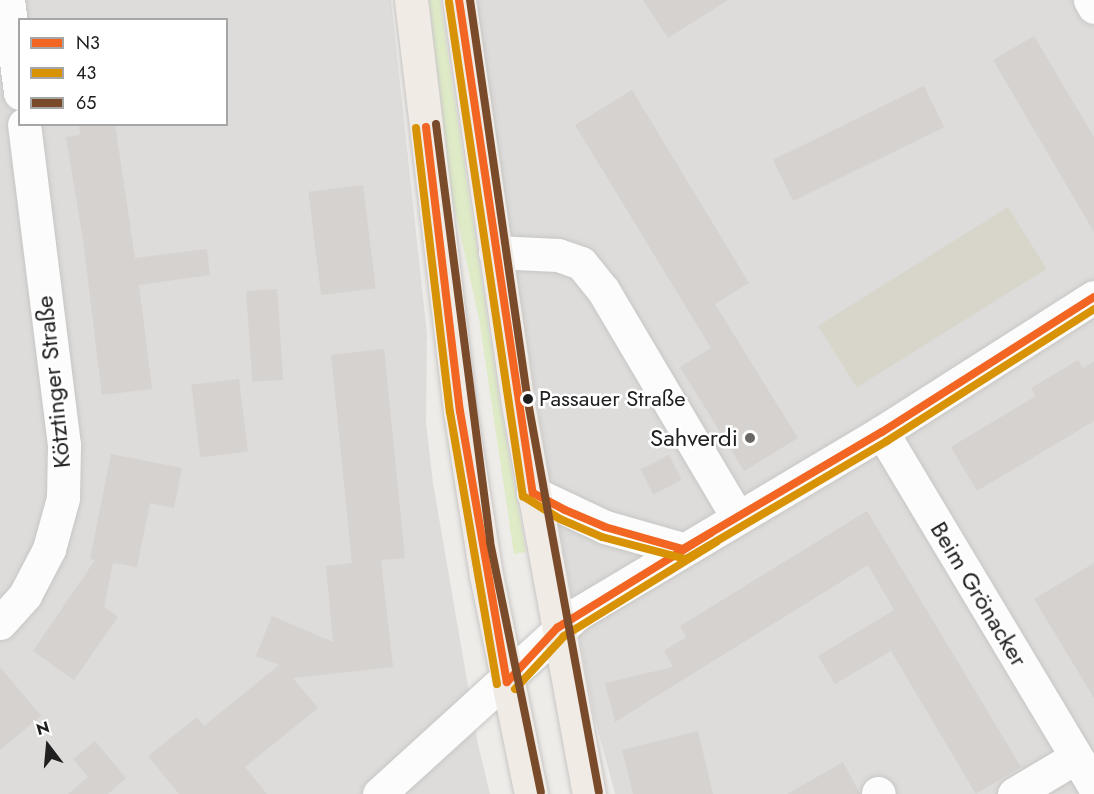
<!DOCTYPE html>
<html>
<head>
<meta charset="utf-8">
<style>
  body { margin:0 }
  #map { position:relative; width:1094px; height:794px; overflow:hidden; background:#eeece9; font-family:Jost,sans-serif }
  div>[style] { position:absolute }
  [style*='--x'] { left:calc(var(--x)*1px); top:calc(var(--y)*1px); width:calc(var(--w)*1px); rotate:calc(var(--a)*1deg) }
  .residential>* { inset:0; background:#dddcda }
  .construction>* { inset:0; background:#d8d6cb; transform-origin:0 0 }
  .grass>* { inset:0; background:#dfebc7 }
  .building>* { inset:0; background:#d5d2d0; transform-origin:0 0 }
  .roads { filter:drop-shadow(0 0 2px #c7c6c5) drop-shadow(0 0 2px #c7c6c5) }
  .minor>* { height:33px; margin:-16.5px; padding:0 16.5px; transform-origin:16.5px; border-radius:16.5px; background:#fcfcfc }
  .primary>* { height:33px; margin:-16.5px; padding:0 16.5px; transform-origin:16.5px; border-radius:16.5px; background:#f1ebe6 }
  .bus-1>* { height:8px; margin:-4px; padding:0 4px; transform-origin:4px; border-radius:4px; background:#f26522 }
  .bus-2>* { height:8px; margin:-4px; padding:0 4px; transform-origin:4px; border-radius:4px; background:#d79205 }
  .bus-3>* { height:8px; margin:-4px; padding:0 4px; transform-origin:4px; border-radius:4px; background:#7a4b2a }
  .dots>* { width:16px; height:16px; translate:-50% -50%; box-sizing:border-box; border:3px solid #fff; border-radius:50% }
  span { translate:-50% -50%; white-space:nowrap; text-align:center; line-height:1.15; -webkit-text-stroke:5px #fff; paint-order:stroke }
  .bus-label { font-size:22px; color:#202020 }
  .left { translate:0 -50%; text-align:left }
  .street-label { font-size:24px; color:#202020 }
  .poi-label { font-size:24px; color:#202020 }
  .right { translate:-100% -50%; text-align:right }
  .legend { position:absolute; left:18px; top:18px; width:210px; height:108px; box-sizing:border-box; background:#fff; border:2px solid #a6a6a6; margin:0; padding:8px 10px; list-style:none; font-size:18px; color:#202020 }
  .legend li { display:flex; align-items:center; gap:12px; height:30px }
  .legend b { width:30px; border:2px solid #a6a6a6 }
  .north { position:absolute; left:18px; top:716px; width:60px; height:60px; -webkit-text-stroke:4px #fff; paint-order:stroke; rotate:344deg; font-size:16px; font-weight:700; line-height:24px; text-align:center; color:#202020 }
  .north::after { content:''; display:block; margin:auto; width:21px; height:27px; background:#202020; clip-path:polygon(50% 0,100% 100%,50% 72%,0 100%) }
</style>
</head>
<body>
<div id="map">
  <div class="residential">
    <div style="clip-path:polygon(evenodd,0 0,391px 0,427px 334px,426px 422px,433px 483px,478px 744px,490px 794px,0 794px,0 0,20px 20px,226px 20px,226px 124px,20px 124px,20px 20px)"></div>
    <div style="clip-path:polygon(477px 0,1094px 0,1094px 794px,615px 794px,594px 715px,546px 460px,491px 121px)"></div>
  </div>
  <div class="construction">
    <div style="left:1008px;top:207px;width:73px;height:224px;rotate:58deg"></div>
  </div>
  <div class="grass">
    <div style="clip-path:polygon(429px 0,440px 0,500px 405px,526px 552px,514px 554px,479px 319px,452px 196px)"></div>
  </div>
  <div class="building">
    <div style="clip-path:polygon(643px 0,728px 0,668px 38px)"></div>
    <div style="clip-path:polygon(1034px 36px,1094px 137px,1094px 232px,993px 60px)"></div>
    <div style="left:924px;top:86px;width:46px;height:168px;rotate:64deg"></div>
    <div style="clip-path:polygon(632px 90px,749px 283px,715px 304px,798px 438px,744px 471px,680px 367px,711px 348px,575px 125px)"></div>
    <div style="clip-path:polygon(79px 124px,115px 124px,135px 258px,207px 249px,210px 275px,139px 285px,152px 389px,102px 395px,83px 240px,66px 137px,80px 135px)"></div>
    <div style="left:363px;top:185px;width:104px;height:55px;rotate:83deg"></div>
    <div style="left:277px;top:289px;width:91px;height:31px;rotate:86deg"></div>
    <div style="clip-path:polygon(384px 349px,405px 558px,381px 560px,393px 667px,293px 678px,318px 708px,245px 767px,267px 794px,179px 794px,148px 756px,197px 717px,204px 726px,279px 665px,256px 656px,272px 616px,333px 642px,326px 566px,352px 563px,331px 355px)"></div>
    <div style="clip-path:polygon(1078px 360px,1083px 368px,1094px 361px,1094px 421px,977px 491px,951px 447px,1036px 396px,1031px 388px)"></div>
    <div style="left:239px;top:379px;width:73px;height:48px;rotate:83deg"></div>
    <div style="clip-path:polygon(111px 454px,182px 468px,174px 508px,150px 503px,137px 567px,113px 563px,104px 607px,118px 617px,74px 680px,33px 651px,95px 560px,90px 559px)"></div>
    <div style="left:669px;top:455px;width:28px;height:32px;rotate:63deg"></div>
    <div style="clip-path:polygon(867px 511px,1021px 767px,976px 794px,891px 651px,835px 684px,818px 656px,894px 610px,868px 565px,615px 722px,605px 683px,673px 667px,664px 651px,686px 637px,680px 626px)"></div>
    <div style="clip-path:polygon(1094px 563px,1094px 698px,1034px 599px)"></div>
    <div style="clip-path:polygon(0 667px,41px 716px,0 750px)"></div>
    <div style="clip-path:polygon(698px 731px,713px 794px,633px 794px,622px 750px)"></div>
    <div style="clip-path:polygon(95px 741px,126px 778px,108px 794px,68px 794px,88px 777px,73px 759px)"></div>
    <div style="clip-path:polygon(843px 762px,860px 794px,787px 794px)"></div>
  </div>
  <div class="roads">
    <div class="minor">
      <div style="--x:8;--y:0;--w:94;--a:82.6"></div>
      <div style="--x:1090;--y:0;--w:8;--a:60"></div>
      <div style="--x:495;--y:252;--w:63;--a:2.7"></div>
      <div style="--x:558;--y:255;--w:24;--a:19"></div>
      <div style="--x:581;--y:263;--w:35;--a:51"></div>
      <div style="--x:603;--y:290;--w:264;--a:59.4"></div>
      <div style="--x:882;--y:432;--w:413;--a:59.1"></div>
      <div style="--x:533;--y:493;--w:80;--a:25.3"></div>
      <div style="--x:605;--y:527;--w:81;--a:15.8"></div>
      <div style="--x:0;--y:623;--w:38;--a:-48"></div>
      <div style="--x:25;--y:595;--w:52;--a:-62.4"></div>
      <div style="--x:49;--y:549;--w:53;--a:-74.6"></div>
      <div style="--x:63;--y:498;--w:53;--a:-88.9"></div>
      <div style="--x:64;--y:445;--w:323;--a:-97.1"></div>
      <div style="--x:878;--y:793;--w:1;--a:45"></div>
      <div style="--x:379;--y:794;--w:268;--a:-42.3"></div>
      <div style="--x:577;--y:614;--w:355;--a:-30.8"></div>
      <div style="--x:882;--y:432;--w:251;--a:-32.5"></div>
      <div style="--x:1014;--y:794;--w:72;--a:-30.8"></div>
    </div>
    <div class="primary">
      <div style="--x:411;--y:0;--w:414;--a:83.2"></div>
      <div style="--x:460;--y:411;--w:166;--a:81"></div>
      <div style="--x:486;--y:575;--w:224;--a:78.4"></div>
      <div style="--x:459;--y:0;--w:408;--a:81.7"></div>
      <div style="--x:518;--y:404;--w:396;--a:79.7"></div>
    </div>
  </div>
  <div class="bus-1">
    <div style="--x:459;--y:0;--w:499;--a:81.5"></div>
    <div style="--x:533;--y:493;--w:36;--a:28"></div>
    <div style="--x:565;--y:510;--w:43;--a:23"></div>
    <div style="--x:605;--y:527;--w:81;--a:15.8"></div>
    <div style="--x:683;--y:549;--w:231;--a:-30.5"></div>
    <div style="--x:882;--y:432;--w:251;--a:-32.5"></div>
    <div style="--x:426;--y:127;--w:286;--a:83.2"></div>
    <div style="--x:460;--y:411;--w:275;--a:80.2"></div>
    <div style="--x:507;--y:682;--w:74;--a:-47.2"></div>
    <div style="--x:557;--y:628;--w:181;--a:-31.7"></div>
  </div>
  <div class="bus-2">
    <div style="--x:449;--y:2;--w:500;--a:81.5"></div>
    <div style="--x:523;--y:496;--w:44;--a:31.9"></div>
    <div style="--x:560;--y:519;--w:46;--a:23.2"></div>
    <div style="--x:602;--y:537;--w:87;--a:14.7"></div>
    <div style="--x:686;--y:559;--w:233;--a:-30.4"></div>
    <div style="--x:887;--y:441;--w:246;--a:-32.5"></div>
    <div style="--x:416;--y:128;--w:286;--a:83.2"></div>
    <div style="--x:450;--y:412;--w:276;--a:80.2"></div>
    <div style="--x:515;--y:689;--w:72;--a:-47.2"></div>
    <div style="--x:564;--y:636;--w:179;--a:-31.7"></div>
  </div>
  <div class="bus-3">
    <div style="--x:470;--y:0;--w:406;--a:81.8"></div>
    <div style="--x:528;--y:402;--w:396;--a:79.7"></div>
    <div style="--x:436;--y:124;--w:421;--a:82.6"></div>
    <div style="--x:490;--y:542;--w:255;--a:78.5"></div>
  </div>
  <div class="dots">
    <div style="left:528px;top:399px;background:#202020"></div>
    <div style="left:750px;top:438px;background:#686766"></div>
  </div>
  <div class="bus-label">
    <span class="left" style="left:539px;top:399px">Passauer Straße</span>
  </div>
  <div class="street-label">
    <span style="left:53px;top:382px;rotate:-96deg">Kötztinger Straße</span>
    <span style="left:979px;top:594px;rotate:59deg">Beim Grönacker</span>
  </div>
  <div class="poi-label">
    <span class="right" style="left:738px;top:438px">Sahverdi</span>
  </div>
  <ul class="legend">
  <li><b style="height:8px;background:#f26522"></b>N3</li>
  <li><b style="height:8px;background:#d79205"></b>43</li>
  <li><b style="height:8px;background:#7a4b2a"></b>65</li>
  </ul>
  <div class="north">N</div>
</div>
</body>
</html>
